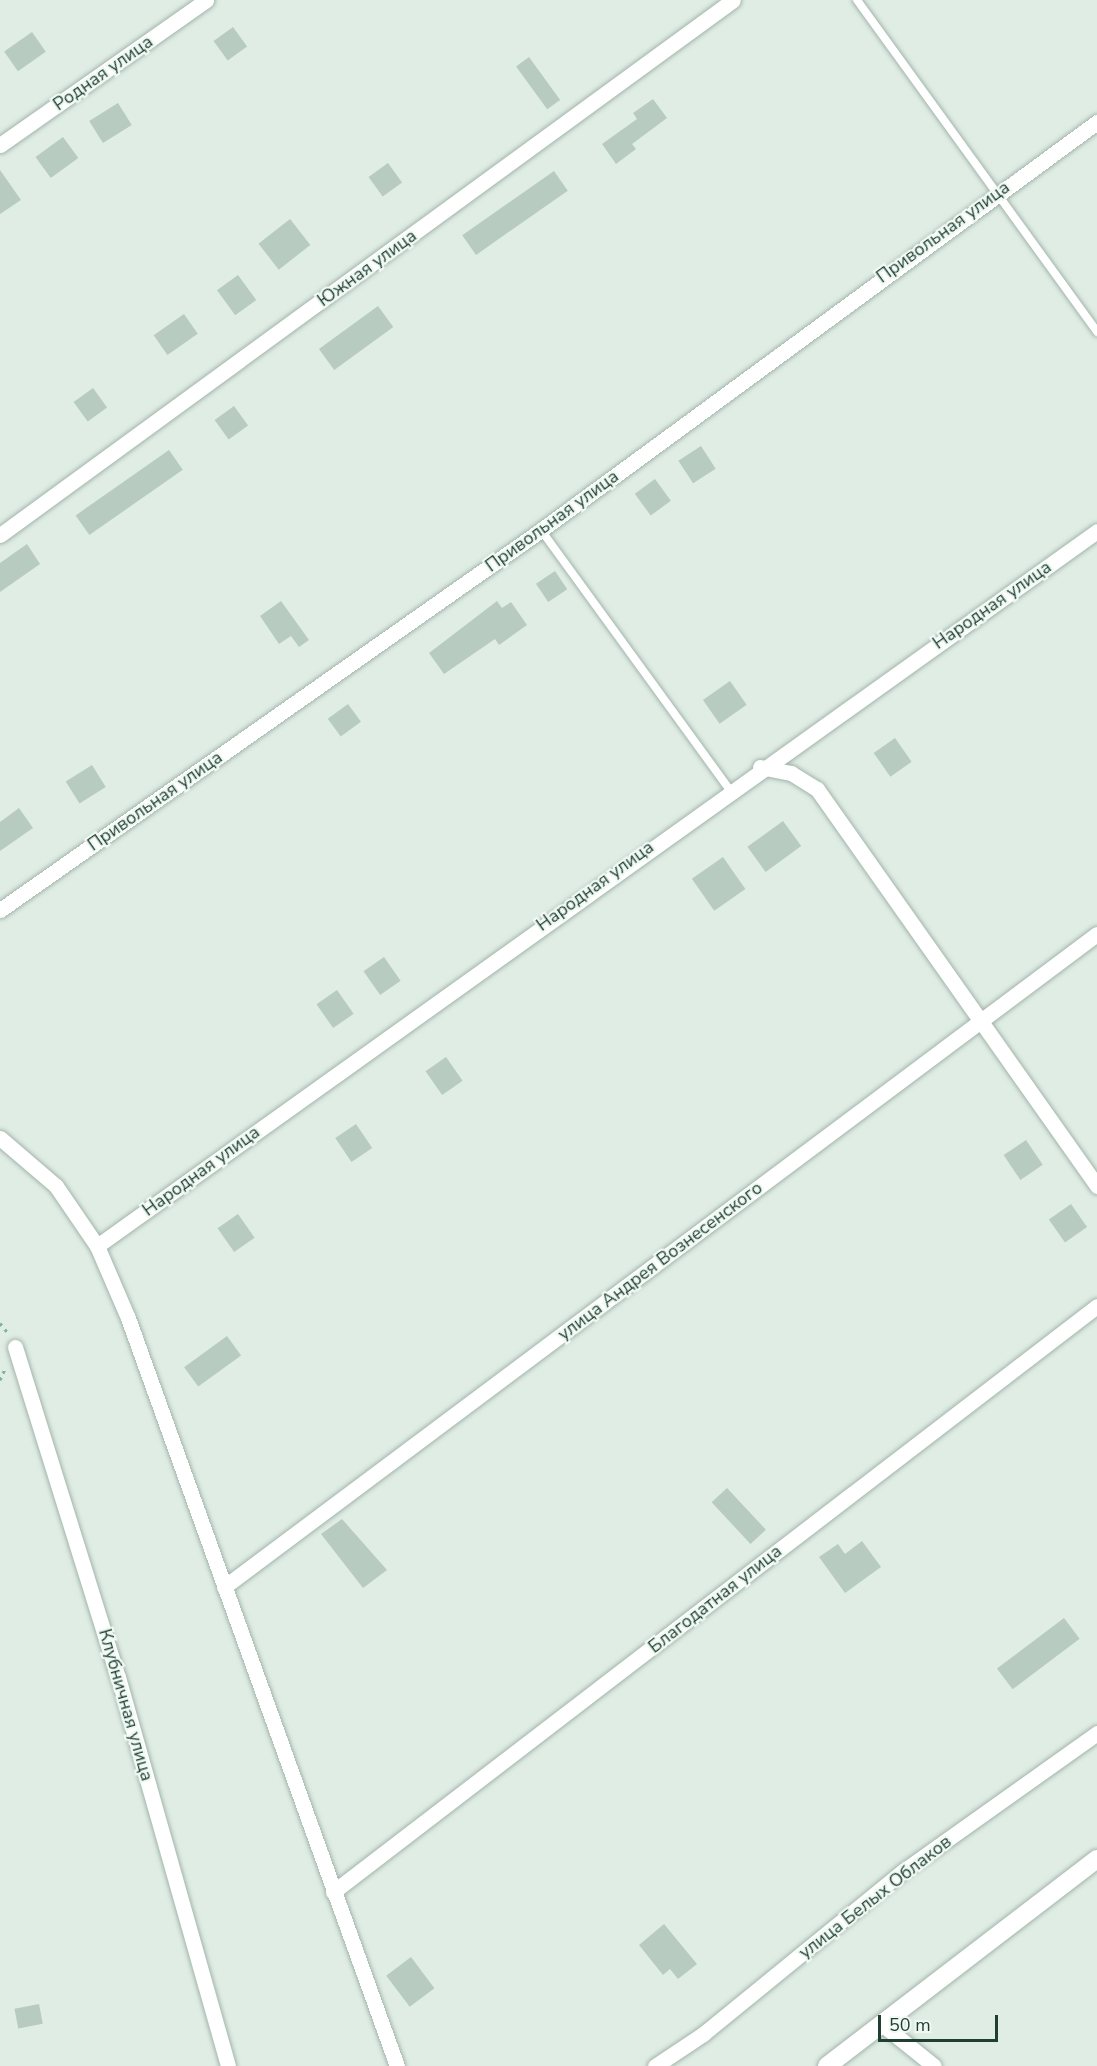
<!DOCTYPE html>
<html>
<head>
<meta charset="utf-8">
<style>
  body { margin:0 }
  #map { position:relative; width:1097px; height:2066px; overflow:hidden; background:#e0ede5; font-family:"Nunito Sans",sans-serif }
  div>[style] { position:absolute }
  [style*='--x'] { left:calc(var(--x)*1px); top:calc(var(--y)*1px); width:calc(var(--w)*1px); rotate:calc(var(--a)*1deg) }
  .building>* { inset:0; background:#b8cbc0; transform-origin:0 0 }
  .path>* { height:3px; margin-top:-1.5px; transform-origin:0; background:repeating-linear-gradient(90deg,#7db49a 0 3px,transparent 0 7.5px) }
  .roads { filter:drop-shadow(0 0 2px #a2b5ab) drop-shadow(0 0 2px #a2b5ab) }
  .lane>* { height:8px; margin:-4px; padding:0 4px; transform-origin:4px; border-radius:4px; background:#fff }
  .street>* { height:15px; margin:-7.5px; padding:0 7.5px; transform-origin:7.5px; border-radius:7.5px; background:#fff }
  .secondary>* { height:18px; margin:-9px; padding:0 9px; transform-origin:9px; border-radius:9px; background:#fff }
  span { translate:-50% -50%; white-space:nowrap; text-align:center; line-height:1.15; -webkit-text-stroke:4.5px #f1f9f4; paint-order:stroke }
  .street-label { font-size:18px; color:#1f3f31 }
  .scale { position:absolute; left:878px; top:2015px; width:120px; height:27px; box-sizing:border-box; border:3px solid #1f3f31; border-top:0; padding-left:8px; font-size:18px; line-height:21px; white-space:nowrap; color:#1f3f31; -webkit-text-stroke:4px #f1f9f4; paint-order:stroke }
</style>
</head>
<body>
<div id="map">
  <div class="building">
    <div style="left:233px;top:27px;width:24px;height:24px;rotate:54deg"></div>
    <div style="left:32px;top:32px;width:24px;height:34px;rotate:55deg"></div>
    <div style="left:529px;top:57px;width:53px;height:16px;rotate:54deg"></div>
    <div style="clip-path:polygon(653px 99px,667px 118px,632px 144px,636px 149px,616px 164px,602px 144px,637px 119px,633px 113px)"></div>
    <div style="left:118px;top:103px;width:26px;height:34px;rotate:58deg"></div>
    <div style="left:63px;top:137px;width:26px;height:34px;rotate:54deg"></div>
    <div style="left:388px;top:163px;width:24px;height:24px;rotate:54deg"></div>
    <div style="clip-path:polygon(0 170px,21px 200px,0 214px)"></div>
    <div style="left:554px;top:171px;width:24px;height:112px;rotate:55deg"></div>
    <div style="left:290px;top:219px;width:33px;height:40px;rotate:52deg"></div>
    <div style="left:238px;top:275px;width:31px;height:26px;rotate:54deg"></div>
    <div style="left:378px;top:306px;width:26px;height:73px;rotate:54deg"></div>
    <div style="left:184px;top:314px;width:24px;height:37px;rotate:55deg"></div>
    <div style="left:93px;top:388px;width:24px;height:24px;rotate:54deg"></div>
    <div style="left:234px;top:406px;width:24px;height:24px;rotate:54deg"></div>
    <div style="left:701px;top:446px;width:27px;height:27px;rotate:57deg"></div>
    <div style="left:169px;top:450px;width:24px;height:114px;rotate:55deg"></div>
    <div style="left:655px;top:479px;width:27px;height:25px;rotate:54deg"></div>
    <div style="clip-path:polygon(27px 544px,40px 564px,0 592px,0 563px)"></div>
    <div style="left:555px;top:571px;width:22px;height:23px;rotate:56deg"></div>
    <div style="clip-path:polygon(281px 601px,309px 640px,299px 647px,291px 636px,279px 644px,260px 616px)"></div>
    <div style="clip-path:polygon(497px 601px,502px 608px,511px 602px,527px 625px,499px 645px,495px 639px,444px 674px,429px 653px)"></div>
    <div style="left:730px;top:681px;width:29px;height:33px;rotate:55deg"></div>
    <div style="left:348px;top:704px;width:22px;height:25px;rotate:54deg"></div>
    <div style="left:895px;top:738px;width:29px;height:26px;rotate:55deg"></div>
    <div style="left:92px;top:765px;width:26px;height:31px;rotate:58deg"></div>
    <div style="clip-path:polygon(19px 808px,33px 828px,0 851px,0 822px)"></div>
    <div style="left:783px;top:821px;width:31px;height:44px;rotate:54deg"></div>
    <div style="left:723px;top:857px;width:39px;height:38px;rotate:55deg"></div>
    <div style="left:384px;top:957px;width:29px;height:25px;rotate:55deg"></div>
    <div style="left:337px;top:990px;width:29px;height:25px;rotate:55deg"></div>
    <div style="left:446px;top:1057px;width:29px;height:25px;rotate:55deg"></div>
    <div style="left:356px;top:1124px;width:29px;height:25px;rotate:56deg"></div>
    <div style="left:1026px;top:1140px;width:30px;height:27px;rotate:56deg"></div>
    <div style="left:1071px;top:1204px;width:28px;height:27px;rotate:55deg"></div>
    <div style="left:238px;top:1214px;width:29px;height:25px;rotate:55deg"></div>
    <div style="left:227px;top:1336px;width:24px;height:53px;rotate:54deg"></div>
    <div style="left:727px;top:1488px;width:57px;height:21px;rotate:47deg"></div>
    <div style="clip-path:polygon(342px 1519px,387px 1570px,363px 1588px,321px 1534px)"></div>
    <div style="clip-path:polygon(862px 1541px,881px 1567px,845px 1593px,819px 1557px,838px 1544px,845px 1554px)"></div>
    <div style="left:1064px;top:1618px;width:26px;height:84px;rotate:53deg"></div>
    <div style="clip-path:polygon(664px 1924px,697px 1964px,678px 1979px,670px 1969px,663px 1975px,639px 1945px)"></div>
    <div style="left:411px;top:1957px;width:39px;height:31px;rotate:53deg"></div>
    <div style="left:39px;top:2004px;width:20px;height:25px;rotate:79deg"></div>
  </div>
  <div class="path">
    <div style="--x:0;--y:1323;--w:13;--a:51"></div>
    <div style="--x:0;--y:1380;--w:12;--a:-66"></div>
  </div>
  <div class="roads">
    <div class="lane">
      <div style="--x:857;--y:0;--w:410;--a:54.1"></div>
      <div style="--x:541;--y:530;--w:320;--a:54"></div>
    </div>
    <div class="street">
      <div style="--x:0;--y:145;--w:252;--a:-35.1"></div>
      <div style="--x:0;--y:535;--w:907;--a:-36.12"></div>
      <div style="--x:760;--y:767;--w:32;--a:11"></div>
      <div style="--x:791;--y:773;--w:31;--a:32"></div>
      <div style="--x:817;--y:789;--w:486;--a:54.8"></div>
      <div style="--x:0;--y:910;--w:661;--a:-35.08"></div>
      <div style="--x:541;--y:530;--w:690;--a:-36.27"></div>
      <div style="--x:0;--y:1138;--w:74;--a:40.6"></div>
      <div style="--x:56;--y:1186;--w:73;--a:55.7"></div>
      <div style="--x:97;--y:1246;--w:78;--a:66.7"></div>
      <div style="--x:128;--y:1318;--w:795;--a:70.22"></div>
      <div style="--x:97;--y:1246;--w:1229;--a:-35.56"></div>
      <div style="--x:15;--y:1347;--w:346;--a:72.7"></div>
      <div style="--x:118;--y:1677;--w:404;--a:74.2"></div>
      <div style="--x:224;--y:1587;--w:1090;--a:-36.8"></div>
      <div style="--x:333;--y:1892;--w:963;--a:-37.49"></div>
      <div style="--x:883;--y:2025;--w:65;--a:38.8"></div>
      <div style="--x:655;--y:2066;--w:58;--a:-33.7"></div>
      <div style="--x:703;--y:2034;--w:258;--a:-39.2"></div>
      <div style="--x:903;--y:1871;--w:238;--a:-35.4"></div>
    </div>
    <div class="secondary">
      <div style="--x:827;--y:2066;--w:340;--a:-37.5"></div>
    </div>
  </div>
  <div class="street-label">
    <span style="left:103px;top:73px;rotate:-35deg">Родная улица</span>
    <span style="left:943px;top:232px;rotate:-36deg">Привольная улица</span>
    <span style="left:367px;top:268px;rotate:-36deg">Южная улица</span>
    <span style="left:552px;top:521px;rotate:-36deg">Привольная улица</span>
    <span style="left:992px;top:605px;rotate:-35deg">Народная улица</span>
    <span style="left:155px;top:801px;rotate:-35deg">Привольная улица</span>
    <span style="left:595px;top:886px;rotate:-36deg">Народная улица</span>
    <span style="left:201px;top:1171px;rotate:-36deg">Народная улица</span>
    <span style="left:660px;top:1261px;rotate:-37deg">улица Андрея Вознесенского</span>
    <span style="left:715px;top:1599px;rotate:-38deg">Благодатная улица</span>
    <span style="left:126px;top:1705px;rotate:74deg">Клубничная улица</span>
    <span style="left:875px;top:1897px;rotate:-38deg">улица Белых Облаков</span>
  </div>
  <div class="scale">50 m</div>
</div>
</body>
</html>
